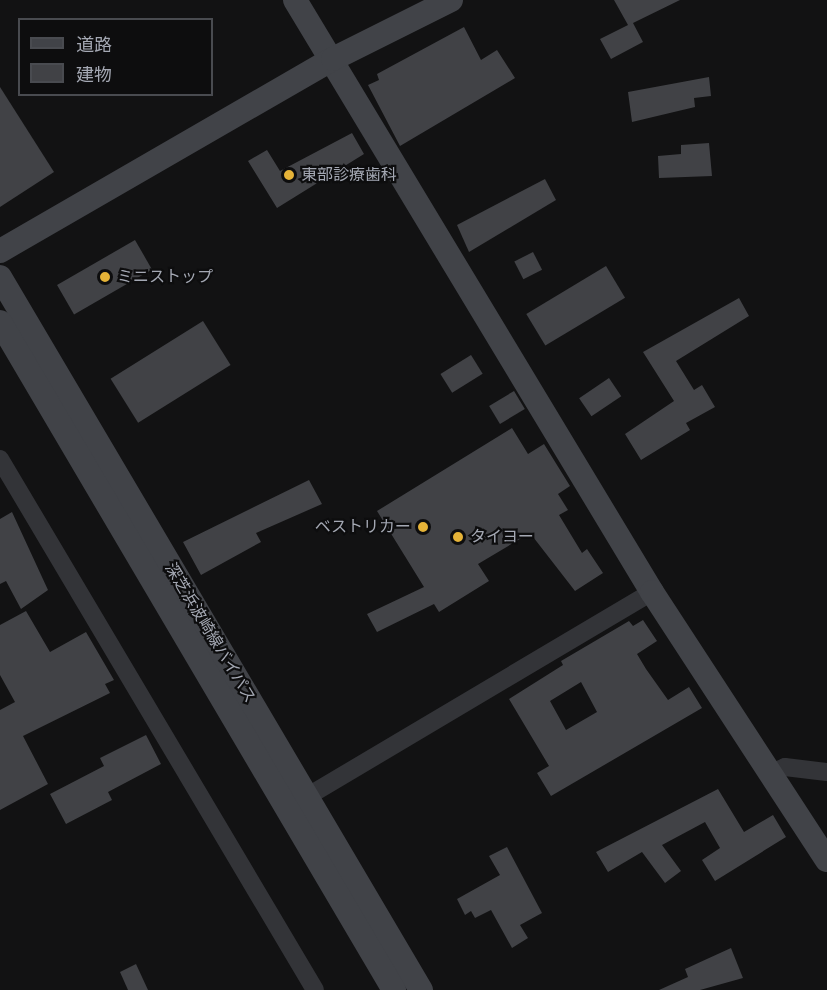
<!DOCTYPE html>
<html>
<head>
<meta charset="utf-8">
<style>
  body { margin:0 }
  #map { position:relative; width:827px; height:990px; overflow:hidden; background:#121213; font-family:"Public Sans","Noto Sans JP",sans-serif }
  div>[style] { position:absolute }
  [style*='--x'] { left:calc(var(--x)*1px); top:calc(var(--y)*1px); width:calc(var(--w)*1px); rotate:calc(var(--a)*1deg) }
  .building>* { inset:0; background:#414246; transform-origin:0 0 }
  .street>* { height:18px; margin:-9px; padding:0 9px; transform-origin:9px; border-radius:9px; background:#333438 }
  .secondary>* { height:24px; margin:-12px; padding:0 12px; transform-origin:12px; border-radius:12px; background:#414348 }
  .dots>* { width:16px; height:16px; translate:-50% -50%; box-sizing:border-box; border:3px solid #0d0d0e; border-radius:50% }
  span { translate:-50% -50%; white-space:nowrap; text-align:center; line-height:1.15; -webkit-text-stroke:4.5px #0d0d0e; paint-order:stroke }
  .poi-label { font-size:16px; color:#a4a8b3 }
  .left { translate:0 -50%; text-align:left }
  .right { translate:-100% -50%; text-align:right }
  .street-label { font-size:16px; color:#a4a8b3 }
  .legend { position:absolute; left:18px; top:18px; width:195px; height:78px; box-sizing:border-box; background:#0d0d0e; border:2px solid #494b50; margin:0; padding:8px 10px; list-style:none; font-size:18px; color:#a4a8b3 }
  .legend li { display:flex; align-items:center; gap:12px; height:30px }
  .legend b { width:30px; border:2px solid #494b50 }
</style>
</head>
<body>
<div id="map">
  <div class="building">
    <div style="clip-path:polygon(614px 0,680px 0,633px 23px,643px 42px,611px 59px,600px 39px,628px 25px)"></div>
    <div style="clip-path:polygon(464px 27px,481px 60px,497px 50px,515px 78px,400px 146px,368px 85px,379px 80px,377px 74px)"></div>
    <div style="clip-path:polygon(709px 77px,711px 96px,694px 98px,695px 107px,632px 122px,628px 92px)"></div>
    <div style="clip-path:polygon(0 87px,54px 172px,0 207px)"></div>
    <div style="clip-path:polygon(352px 133px,364px 154px,277px 208px,248px 161px,267px 150px,280px 171px)"></div>
    <div style="clip-path:polygon(709px 143px,712px 176px,659px 178px,658px 156px,681px 154px,681px 145px)"></div>
    <div style="clip-path:polygon(545px 179px,556px 200px,469px 252px,457px 225px)"></div>
    <div style="left:135px;top:240px;width:34px;height:90px;rotate:60deg"></div>
    <div style="left:533px;top:252px;width:20px;height:21px;rotate:63deg"></div>
    <div style="left:606px;top:266px;width:37px;height:93px;rotate:59deg"></div>
    <div style="clip-path:polygon(739px 298px,749px 316px,676px 361px,694px 390px,702px 385px,715px 407px,686px 423px,690px 430px,641px 460px,625px 434px,674px 401px,643px 352px)"></div>
    <div style="left:203px;top:321px;width:52px;height:109px;rotate:58deg"></div>
    <div style="left:471px;top:355px;width:22px;height:36px;rotate:58deg"></div>
    <div style="left:609px;top:378px;width:22px;height:36px;rotate:56deg"></div>
    <div style="left:514px;top:391px;width:21px;height:29px;rotate:59deg"></div>
    <div style="clip-path:polygon(512px 428px,528px 454px,544px 444px,570px 486px,558px 494px,568px 510px,559px 515px,582px 553px,587px 549px,603px 573px,575px 591px,530px 533px,478px 564px,489px 581px,439px 612px,434px 604px,377px 632px,367px 614px,424px 587px,377px 511px)"></div>
    <div style="clip-path:polygon(309px 480px,322px 504px,256px 533px,261px 542px,201px 575px,183px 542px)"></div>
    <div style="clip-path:polygon(12px 512px,48px 590px,21px 609px,6px 581px,0 584px,0 519px)"></div>
    <div style="clip-path:polygon(26px 611px,50px 652px,86px 632px,114px 680px,105px 684px,110px 693px,23px 736px,48px 784px,0 810px,0 710px,15px 702px,0 675px,0 625px)"></div>
    <div style="clip-path:polygon(evenodd,643px 620px,657px 641px,637px 654px,646px 669px,668px 700px,689px 687px,702px 708px,551px 796px,537px 773px,549px 766px,509px 699px,563px 665px,561px 661px,629px 621px,633px 626px,643px 620px,581px 682px,597px 712px,566px 730px,550px 701px,581px 682px)"></div>
    <div style="clip-path:polygon(146px 735px,161px 764px,108px 792px,112px 800px,66px 824px,50px 794px,104px 766px,100px 758px)"></div>
    <div style="clip-path:polygon(718px 789px,744px 832px,773px 815px,786px 837px,715px 881px,702px 860px,720px 848px,705px 822px,662px 845px,681px 871px,665px 883px,642px 852px,608px 872px,596px 852px)"></div>
    <div style="clip-path:polygon(507px 847px,542px 913px,520px 925px,528px 938px,512px 948px,491px 910px,475px 918px,471px 911px,465px 915px,457px 899px,500px 875px,489px 856px)"></div>
    <div style="clip-path:polygon(731px 948px,743px 978px,700px 990px,659px 990px,688px 977px,685px 969px)"></div>
    <div style="clip-path:polygon(136px 964px,148px 990px,128px 990px,120px 972px)"></div>
  </div>
  <div class="street">
    <div style="--x:0;--y:459;--w:617;--a:59.32"></div>
    <div style="--x:772;--y:773;--w:14;--a:-25"></div>
    <div style="--x:785;--y:767;--w:42;--a:6.8"></div>
    <div style="--x:298;--y:802;--w:412;--a:-30.7"></div>
  </div>
  <div class="secondary">
    <div style="--x:295;--y:0;--w:691;--a:58.91"></div>
    <div style="--x:652;--y:592;--w:320;--a:56.9"></div>
    <div style="--x:0;--y:251;--w:384;--a:-30"></div>
    <div style="--x:333;--y:59;--w:132;--a:-26.6"></div>
    <div style="--x:0;--y:277;--w:828;--a:59.44"></div>
    <div style="--x:0;--y:322;--w:776;--a:59.47"></div>
  </div>
  <div class="dots">
    <div style="left:289px;top:175px;background:#e5b338"></div>
    <div style="left:105px;top:277px;background:#e5b338"></div>
    <div style="left:423px;top:527px;background:#e5b338"></div>
    <div style="left:458px;top:537px;background:#e5b338"></div>
  </div>
  <div class="poi-label">
    <span class="left" style="left:301px;top:175px">東部診療歯科</span>
    <span class="left" style="left:117px;top:277px">ミニストップ</span>
    <span class="right" style="left:411px;top:527px">ベストリカー</span>
    <span class="left" style="left:470px;top:537px">タイヨー</span>
  </div>
  <div class="street-label">
    <span style="left:210px;top:633px;rotate:59deg">深芝浜波崎線バイパス</span>
  </div>
  <ul class="legend">
  <li><b style="height:8px;background:#414348"></b>道路</li>
  <li><b style="height:16px;background:#414246"></b>建物</li>
  </ul>
</div>
</body>
</html>
